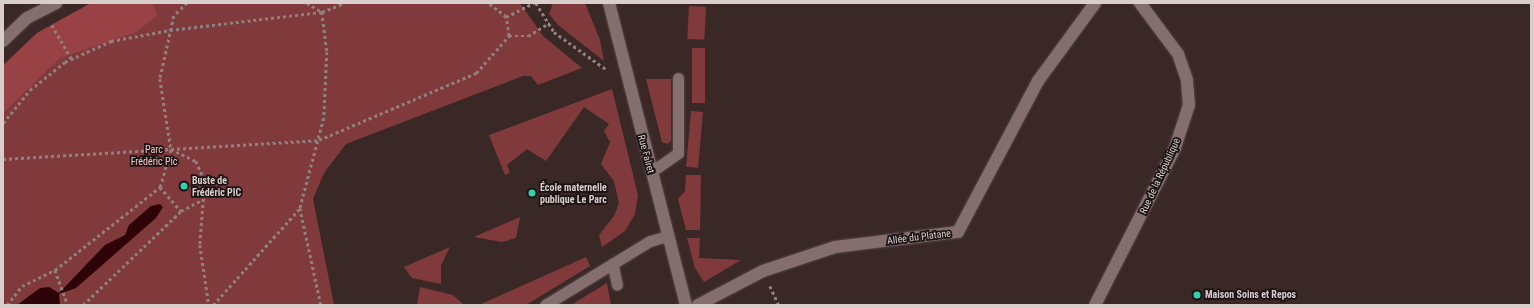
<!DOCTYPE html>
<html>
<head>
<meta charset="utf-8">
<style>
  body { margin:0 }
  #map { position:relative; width:1534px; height:308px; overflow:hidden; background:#3a2827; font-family:"Roboto Condensed",sans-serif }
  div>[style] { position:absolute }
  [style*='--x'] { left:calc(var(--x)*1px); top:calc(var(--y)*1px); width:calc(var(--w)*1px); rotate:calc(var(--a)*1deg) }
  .green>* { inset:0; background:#813a3c; transform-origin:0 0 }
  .forest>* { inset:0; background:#994245 }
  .water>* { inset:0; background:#2e0307 }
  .path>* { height:2.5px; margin-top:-1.25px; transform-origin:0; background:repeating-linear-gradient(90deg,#908180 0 3px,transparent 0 6px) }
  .roads { filter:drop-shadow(0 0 1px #544545) drop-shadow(0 0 1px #544545) }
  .lane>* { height:11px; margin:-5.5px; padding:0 5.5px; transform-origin:5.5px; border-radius:5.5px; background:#846f6e }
  .street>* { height:12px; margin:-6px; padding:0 6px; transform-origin:6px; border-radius:6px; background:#846f6e }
  .dots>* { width:11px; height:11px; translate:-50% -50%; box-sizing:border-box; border:2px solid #1b1313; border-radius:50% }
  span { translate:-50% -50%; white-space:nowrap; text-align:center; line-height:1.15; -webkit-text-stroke:3.5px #1b1313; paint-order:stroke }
  .park-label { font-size:10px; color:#fbc7c6 }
  .street-label { font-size:10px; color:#dacecd }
  .poi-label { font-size:10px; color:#dacecd; font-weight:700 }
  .left { translate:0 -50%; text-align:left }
  .frame { position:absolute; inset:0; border:4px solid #dacecd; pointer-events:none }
</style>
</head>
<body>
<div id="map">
  <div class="green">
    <div style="clip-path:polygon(91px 3px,520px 3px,543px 36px,582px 68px,538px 85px,531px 76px,523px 76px,346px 144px,324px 173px,313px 199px,334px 305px,3px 305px,3px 65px,37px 33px)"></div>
    <div style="clip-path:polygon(553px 3px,585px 3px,600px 40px,604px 61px,558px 25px,549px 14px)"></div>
    <div style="left:689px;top:6px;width:17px;height:33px;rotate:3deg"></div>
    <div style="left:692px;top:48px;width:13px;height:55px"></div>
    <div style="clip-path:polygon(646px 79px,671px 79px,671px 141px,667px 144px,662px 142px)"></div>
    <div style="clip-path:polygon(612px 89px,638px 195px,635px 214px,625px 231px,602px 247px,599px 235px,614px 216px,619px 203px,614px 181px,601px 164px,610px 142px,604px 131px,609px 124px,584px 107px,546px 161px,527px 149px,507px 165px,510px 173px,505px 175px,489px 135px)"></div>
    <div style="left:691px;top:111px;width:12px;height:56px;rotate:5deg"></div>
    <div style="clip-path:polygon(686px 175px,701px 175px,700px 230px,686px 230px,678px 199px,685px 191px)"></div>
    <div style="clip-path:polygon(520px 217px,516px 238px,502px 242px,474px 237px)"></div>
    <div style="clip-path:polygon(687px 238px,700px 238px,699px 258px,741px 260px,704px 282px,695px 268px)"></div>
    <div style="clip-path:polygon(450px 247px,441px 265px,441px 284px,412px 278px,404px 267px)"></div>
    <div style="clip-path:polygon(586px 257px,590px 266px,526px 305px,479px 305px)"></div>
    <div style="clip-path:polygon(607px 283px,611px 305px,571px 305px)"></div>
    <div style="clip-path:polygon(420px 287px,453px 295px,464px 305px,417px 305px)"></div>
  </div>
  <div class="forest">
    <div style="clip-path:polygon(91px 3px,153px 3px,157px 16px,136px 32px,60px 58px,3px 113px,3px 66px,37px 33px)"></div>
  </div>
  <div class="water">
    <div style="clip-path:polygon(160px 204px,163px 207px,156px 218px,76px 288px,59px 294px,60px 305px,17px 305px,40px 288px,49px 287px,59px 293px,105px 245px,125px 235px,129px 225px,151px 206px)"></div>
  </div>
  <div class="path">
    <div style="--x:187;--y:3;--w:18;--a:135"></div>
    <div style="--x:174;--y:16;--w:65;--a:102.5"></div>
    <div style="--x:160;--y:79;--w:71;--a:81.1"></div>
    <div style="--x:171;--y:149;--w:28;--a:26"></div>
    <div style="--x:196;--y:161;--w:22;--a:66"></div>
    <div style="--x:205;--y:181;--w:64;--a:94.5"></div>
    <div style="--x:200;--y:245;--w:61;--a:81.5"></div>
    <div style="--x:307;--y:3;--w:17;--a:31"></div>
    <div style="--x:322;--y:12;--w:40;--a:82.9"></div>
    <div style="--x:327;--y:52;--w:66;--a:92.6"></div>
    <div style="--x:324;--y:118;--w:93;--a:104.9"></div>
    <div style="--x:300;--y:208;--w:99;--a:77.8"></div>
    <div style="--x:536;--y:3;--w:34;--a:58"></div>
    <div style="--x:554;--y:32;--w:65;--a:35.6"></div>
    <div style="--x:506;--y:17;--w:31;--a:-27"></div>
    <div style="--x:52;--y:25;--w:39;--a:60"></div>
    <div style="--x:509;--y:36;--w:19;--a:0"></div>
    <div style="--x:528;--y:36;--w:25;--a:-32"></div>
    <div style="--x:3;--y:123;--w:43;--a:-50.7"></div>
    <div style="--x:30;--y:90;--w:45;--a:-38.7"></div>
    <div style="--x:65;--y:62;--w:51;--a:-24.5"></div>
    <div style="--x:111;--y:41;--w:60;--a:-10.6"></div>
    <div style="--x:170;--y:30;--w:153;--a:-6.8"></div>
    <div style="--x:322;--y:12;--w:24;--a:-22"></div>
    <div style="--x:3;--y:159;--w:317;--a:-3.4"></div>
    <div style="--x:319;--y:140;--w:171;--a:-23.1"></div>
    <div style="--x:476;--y:73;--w:50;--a:-48.3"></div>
    <div style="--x:509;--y:36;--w:19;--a:-99"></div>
    <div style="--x:506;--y:17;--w:23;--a:-142"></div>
    <div style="--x:160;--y:187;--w:32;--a:49"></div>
    <div style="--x:55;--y:270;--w:37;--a:70"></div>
    <div style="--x:770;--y:286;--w:21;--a:65"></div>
    <div style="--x:7;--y:305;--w:24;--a:-52"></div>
    <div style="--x:22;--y:286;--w:37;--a:-26"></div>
    <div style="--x:55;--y:270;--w:134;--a:-38.3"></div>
    <div style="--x:160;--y:187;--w:40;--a:-74"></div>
    <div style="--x:83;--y:305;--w:136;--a:-43.8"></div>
    <div style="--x:181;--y:211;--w:24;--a:-28"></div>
    <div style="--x:213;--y:305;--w:130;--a:-48.1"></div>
  </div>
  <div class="roads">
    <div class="lane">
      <div style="--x:651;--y:172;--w:33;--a:-35"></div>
      <div style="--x:678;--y:153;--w:75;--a:-90"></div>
      <div style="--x:613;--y:266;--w:19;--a:78"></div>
      <div style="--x:545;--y:305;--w:123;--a:-31.4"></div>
      <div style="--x:650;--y:241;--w:19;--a:-16"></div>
    </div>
    <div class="street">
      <div style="--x:609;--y:3;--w:312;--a:75.7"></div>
      <div style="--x:3;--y:41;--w:33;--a:-44"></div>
      <div style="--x:27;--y:18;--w:33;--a:-27"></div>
      <div style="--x:698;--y:305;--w:73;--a:-27.6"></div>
      <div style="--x:763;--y:271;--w:76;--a:-18.4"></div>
      <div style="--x:835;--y:247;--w:124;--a:-7"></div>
      <div style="--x:958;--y:232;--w:171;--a:-62.1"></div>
      <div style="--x:1038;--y:81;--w:97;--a:-53.8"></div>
      <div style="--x:1095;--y:305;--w:176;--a:-63"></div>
      <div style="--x:1175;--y:148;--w:45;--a:-72"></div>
      <div style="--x:1189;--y:105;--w:25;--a:-95"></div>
      <div style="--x:1187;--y:80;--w:28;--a:-109"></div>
      <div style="--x:1178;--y:54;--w:64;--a:-126.7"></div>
    </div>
  </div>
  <div class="dots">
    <div style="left:184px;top:186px;background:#2ed4aa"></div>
    <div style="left:532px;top:193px;background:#2ed4aa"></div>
    <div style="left:1197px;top:295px;background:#2ed4aa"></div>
  </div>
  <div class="park-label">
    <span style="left:154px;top:155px">Parc<br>Frédéric Pic</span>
  </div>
  <div class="street-label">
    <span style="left:646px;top:154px;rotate:75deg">Rue Falret</span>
    <span style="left:1160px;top:176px;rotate:-65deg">Rue de la République</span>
    <span style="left:919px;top:237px;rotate:-7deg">Allée du Platane</span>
  </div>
  <div class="poi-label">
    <span class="left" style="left:192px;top:186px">Buste de<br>Frédéric PIC</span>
    <span class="left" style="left:540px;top:193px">École maternelle<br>publique Le Parc</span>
    <span class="left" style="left:1205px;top:295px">Maison Soins et Repos</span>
  </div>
  <div class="frame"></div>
</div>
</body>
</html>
